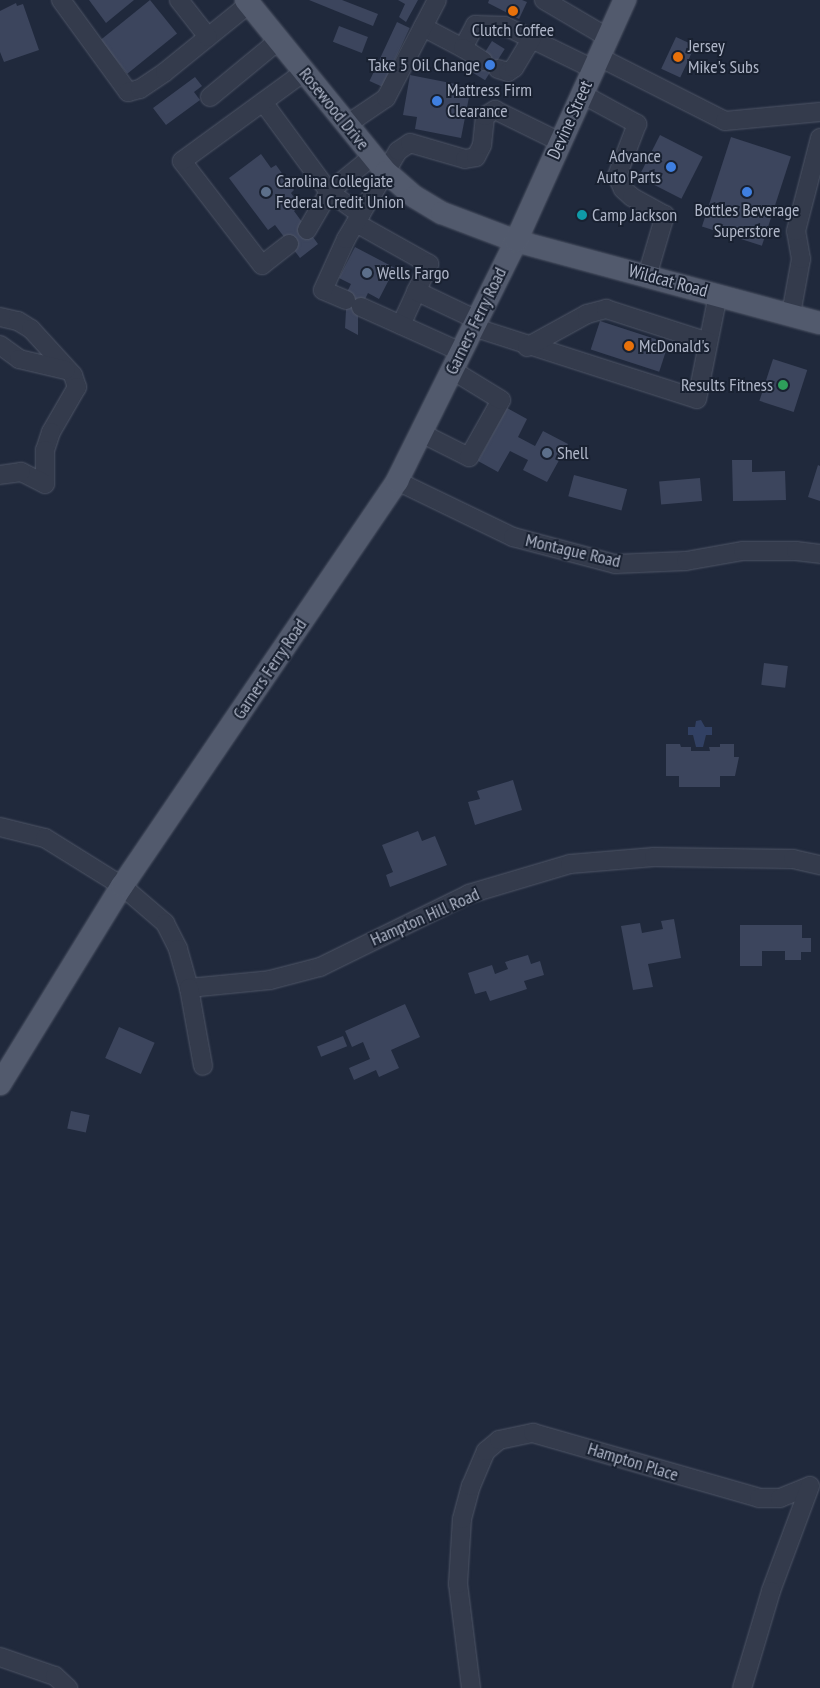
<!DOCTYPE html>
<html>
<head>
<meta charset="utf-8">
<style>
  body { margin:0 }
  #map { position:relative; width:820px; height:1688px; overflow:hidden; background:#20293c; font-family:"PT Sans Narrow",sans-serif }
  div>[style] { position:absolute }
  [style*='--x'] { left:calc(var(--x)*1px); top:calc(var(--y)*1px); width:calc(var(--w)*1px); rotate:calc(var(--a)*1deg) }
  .water>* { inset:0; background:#314063 }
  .building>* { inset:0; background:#3c455d; transform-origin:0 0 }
  .roads { filter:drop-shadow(0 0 1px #4f5667) drop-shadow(0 0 1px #4f5667) }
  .minor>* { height:18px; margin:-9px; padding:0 9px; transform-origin:9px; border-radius:9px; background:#343b4c }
  .major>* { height:22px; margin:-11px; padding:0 11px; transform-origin:11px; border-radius:11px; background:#525a6d }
  .dots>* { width:14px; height:14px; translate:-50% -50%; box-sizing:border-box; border:2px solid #192131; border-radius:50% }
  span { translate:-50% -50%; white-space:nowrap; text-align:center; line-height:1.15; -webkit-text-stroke:4px #192131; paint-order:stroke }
  .poi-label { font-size:18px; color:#afb6c8 }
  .left { translate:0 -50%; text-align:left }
  .right { translate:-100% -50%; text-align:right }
  .street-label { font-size:18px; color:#afb6c8 }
</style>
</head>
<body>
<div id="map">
  <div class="water">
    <div style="clip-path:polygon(701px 720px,705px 727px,712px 727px,712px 735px,706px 735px,703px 747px,696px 747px,693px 735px,688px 735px,688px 727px,695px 727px,696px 721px)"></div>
  </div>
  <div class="building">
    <div style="clip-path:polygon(89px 0,134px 0,106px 23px)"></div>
    <div style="left:150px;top:0;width:43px;height:64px;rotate:51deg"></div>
    <div style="clip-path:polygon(309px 0,342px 0,378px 14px,373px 26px)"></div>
    <div style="clip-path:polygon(398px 0,418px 0,406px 22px,399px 17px,405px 4px)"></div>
    <div style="clip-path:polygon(489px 0,522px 0,527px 2px,519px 19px,488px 3px)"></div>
    <div style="clip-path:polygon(16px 3px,17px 6px,23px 4px,39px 50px,4px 62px,0 52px,0 11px)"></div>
    <div style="left:397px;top:22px;width:14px;height:65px;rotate:25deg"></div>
    <div style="left:339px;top:26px;width:31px;height:17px;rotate:21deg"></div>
    <div style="left:676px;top:37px;width:21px;height:35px;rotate:25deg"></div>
    <div style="left:492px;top:41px;width:15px;height:37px;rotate:32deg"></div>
    <div style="clip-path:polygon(410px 75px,471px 87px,461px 138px,415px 129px,417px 117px,403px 115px)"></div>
    <div style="clip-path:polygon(195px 77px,202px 86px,194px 92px,200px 100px,166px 125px,153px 108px)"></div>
    <div style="left:660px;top:135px;width:48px;height:47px;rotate:27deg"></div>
    <div style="left:731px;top:137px;width:63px;height:94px;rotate:18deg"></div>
    <div style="clip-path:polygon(261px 154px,271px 168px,276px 165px,294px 190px,291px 193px,300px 206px,294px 211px,318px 244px,300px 258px,275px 225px,268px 230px,229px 178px)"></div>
    <div style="clip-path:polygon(355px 247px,395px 268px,379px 299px,368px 293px,358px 314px,358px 335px,345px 328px,347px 292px,351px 284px,339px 278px)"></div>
    <div style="left:600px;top:321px;width:72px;height:30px;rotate:18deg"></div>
    <div style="left:773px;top:359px;width:36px;height:44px;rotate:18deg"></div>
    <div style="clip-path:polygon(507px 408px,527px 419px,518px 437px,535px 446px,543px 431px,568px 444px,547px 482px,523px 470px,528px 460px,510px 451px,498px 472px,478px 461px)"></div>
    <div style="clip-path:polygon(732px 460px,752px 460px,752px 472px,785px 471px,786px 500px,733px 501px)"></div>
    <div style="clip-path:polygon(818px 465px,820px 466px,820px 501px,808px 497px)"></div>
    <div style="left:574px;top:475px;width:55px;height:22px;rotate:15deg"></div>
    <div style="left:700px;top:478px;width:23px;height:41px;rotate:85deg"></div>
    <div style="left:764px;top:663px;width:24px;height:22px;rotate:7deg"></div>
    <div style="clip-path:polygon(666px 744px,680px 744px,681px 747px,691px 747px,691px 751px,710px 751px,709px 747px,720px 747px,720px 744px,734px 744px,734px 757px,739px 757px,735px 776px,720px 776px,720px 787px,679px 787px,679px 776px,666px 776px)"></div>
    <div style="clip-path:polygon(513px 780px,522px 810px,475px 825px,468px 802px,480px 799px,477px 791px)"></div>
    <div style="clip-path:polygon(418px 831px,422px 841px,435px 836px,447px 865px,390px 887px,386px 875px,393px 872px,382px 845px)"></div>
    <div style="clip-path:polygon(674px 919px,681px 958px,648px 964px,653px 987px,633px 990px,621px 926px,640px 923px,642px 933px,663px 929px,661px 921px)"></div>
    <div style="clip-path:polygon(740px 925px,802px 925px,802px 938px,811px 938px,811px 952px,801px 952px,801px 960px,785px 960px,785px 951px,762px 951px,762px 966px,740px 966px)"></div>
    <div style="clip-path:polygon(528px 955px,531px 964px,540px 961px,544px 975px,524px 981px,527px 989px,490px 1001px,486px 991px,475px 994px,468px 973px,492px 965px,495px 974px,508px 969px,505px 962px)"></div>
    <div style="clip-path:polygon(405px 1004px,420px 1037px,391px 1050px,399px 1068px,379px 1077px,376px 1070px,354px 1080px,349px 1068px,370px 1059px,363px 1042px,352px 1047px,345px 1031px)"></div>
    <div style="left:119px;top:1027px;width:39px;height:34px;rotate:24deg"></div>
    <div style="left:343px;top:1036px;width:11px;height:28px;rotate:68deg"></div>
    <div style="left:71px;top:1111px;width:19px;height:18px;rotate:12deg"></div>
  </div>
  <div class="roads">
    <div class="minor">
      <div style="--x:61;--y:0;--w:114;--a:53.9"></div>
      <div style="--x:128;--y:92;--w:12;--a:-14"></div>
      <div style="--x:140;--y:89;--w:30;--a:-34"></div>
      <div style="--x:165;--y:72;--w:108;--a:-39"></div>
      <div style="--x:179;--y:0;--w:47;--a:51.9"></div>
      <div style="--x:544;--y:0;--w:73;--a:30.4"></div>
      <div style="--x:423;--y:27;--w:45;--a:27.7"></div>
      <div style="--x:463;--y:48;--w:26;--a:-62"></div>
      <div style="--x:475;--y:25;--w:30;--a:2"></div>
      <div style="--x:505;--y:26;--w:98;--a:26"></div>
      <div style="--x:463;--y:48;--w:24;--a:33"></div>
      <div style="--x:599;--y:57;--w:141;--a:26.9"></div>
      <div style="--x:725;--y:121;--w:95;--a:-5.4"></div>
      <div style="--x:498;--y:69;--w:10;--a:17"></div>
      <div style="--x:508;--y:72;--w:7;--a:-34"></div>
      <div style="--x:514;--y:68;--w:35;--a:-59"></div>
      <div style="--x:582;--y:94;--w:63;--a:28.6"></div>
      <div style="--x:637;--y:124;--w:56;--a:111"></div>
      <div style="--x:617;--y:176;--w:14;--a:65"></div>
      <div style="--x:623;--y:189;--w:12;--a:42"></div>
      <div style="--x:632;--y:197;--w:38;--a:29"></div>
      <div style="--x:665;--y:215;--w:64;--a:106.4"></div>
      <div style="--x:210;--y:97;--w:88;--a:-39.5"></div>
      <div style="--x:263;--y:102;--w:112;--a:53.7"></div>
      <div style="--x:329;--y:192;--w:39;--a:35"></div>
      <div style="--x:346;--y:125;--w:48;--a:-34"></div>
      <div style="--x:386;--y:98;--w:110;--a:-62.5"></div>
      <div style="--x:356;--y:223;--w:84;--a:29.3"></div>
      <div style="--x:429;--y:264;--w:67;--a:114.7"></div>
      <div style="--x:307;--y:230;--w:44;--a:-59.9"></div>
      <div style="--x:329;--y:192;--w:57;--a:-39.3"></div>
      <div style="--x:289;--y:244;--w:34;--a:142"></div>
      <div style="--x:262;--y:265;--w:131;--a:-127.6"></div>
      <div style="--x:182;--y:161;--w:151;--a:-36.1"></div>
      <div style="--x:416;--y:291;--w:68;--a:25.4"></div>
      <div style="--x:346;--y:300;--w:25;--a:-157"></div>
      <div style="--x:323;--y:290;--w:56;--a:-65.7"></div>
      <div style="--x:346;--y:239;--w:102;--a:-59.4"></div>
      <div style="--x:398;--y:151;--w:14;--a:-34"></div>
      <div style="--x:410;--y:143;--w:57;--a:16.2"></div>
      <div style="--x:465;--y:159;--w:11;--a:-10"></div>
      <div style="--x:476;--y:157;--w:13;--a:-63"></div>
      <div style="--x:482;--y:145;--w:29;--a:-84"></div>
      <div style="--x:485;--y:116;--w:12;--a:-31"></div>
      <div style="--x:495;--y:110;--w:72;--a:26.2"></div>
      <div style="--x:361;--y:307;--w:110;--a:24.2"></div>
      <div style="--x:791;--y:314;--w:56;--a:-79.7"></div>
      <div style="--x:801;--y:259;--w:28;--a:-100"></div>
      <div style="--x:796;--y:231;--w:96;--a:-75.5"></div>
      <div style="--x:0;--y:317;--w:18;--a:13"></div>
      <div style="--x:18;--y:321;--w:15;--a:32"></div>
      <div style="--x:31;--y:329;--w:62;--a:47.6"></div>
      <div style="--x:73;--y:375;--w:13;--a:72"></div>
      <div style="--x:77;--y:387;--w:52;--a:120"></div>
      <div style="--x:51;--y:432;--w:19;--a:108"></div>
      <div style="--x:45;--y:450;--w:34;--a:90"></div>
      <div style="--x:45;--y:484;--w:27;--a:-153"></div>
      <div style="--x:21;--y:472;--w:21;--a:172"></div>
      <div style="--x:473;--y:327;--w:235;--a:17.8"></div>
      <div style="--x:697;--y:399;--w:106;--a:-78.6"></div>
      <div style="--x:0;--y:345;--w:24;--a:36"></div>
      <div style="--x:19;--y:359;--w:48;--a:13.2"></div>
      <div style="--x:527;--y:347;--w:68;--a:-28.8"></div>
      <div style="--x:587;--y:314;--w:20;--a:-15"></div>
      <div style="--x:606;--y:309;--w:107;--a:17.9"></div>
      <div style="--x:421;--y:433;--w:54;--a:26.6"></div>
      <div style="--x:469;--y:457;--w:65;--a:-60.7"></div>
      <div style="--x:501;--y:400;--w:57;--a:-148.5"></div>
      <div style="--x:397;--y:481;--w:129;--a:25.8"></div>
      <div style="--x:513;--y:537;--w:106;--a:14.8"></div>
      <div style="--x:615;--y:564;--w:71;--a:-2.4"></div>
      <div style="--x:686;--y:561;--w:58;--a:-10"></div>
      <div style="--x:743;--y:551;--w:53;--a:0"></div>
      <div style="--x:796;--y:551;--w:24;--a:7"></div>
      <div style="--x:0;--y:827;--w:46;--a:13.7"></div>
      <div style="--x:45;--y:838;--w:91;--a:31.9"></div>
      <div style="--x:122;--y:886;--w:57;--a:40.7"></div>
      <div style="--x:165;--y:923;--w:29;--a:63"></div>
      <div style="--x:178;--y:949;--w:41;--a:74.2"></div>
      <div style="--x:189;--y:988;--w:81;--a:-5.6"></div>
      <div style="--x:270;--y:980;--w:52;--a:-14.6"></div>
      <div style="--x:320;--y:967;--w:166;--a:-26.1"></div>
      <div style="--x:469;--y:894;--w:105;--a:-16.5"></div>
      <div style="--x:570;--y:864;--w:84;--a:-4.8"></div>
      <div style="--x:654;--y:857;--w:139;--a:0.8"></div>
      <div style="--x:793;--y:859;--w:28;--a:13"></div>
      <div style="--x:189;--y:988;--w:79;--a:79.8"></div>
      <div style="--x:0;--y:1657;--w:58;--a:19.1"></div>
      <div style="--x:55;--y:1676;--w:18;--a:43"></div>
      <div style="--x:471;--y:1688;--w:105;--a:-97.1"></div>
      <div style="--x:458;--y:1584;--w:65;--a:-86.5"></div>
      <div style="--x:462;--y:1519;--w:34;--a:-75"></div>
      <div style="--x:471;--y:1486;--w:38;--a:-67"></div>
      <div style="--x:486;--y:1451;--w:17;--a:-40"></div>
      <div style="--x:499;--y:1440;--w:35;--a:-12"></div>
      <div style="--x:533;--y:1433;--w:235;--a:16"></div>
      <div style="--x:759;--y:1498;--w:21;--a:0"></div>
      <div style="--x:780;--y:1498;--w:32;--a:-22"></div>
      <div style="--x:810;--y:1486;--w:112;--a:110.4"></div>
      <div style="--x:771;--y:1591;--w:101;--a:106.6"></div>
    </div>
    <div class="major">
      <div style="--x:246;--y:0;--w:222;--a:50.9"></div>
      <div style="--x:386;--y:172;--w:38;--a:41"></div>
      <div style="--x:415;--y:197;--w:31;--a:31"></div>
      <div style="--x:442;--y:213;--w:79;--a:20.7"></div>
      <div style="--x:516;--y:241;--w:315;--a:15.1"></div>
      <div style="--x:0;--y:1084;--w:233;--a:-58.4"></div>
      <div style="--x:122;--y:886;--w:490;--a:-55.8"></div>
      <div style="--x:397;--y:481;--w:268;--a:-63.6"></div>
      <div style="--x:516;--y:241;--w:265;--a:-65.7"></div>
    </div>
  </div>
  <div class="dots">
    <div style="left:513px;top:11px;background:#e8710a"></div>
    <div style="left:678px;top:57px;background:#e8710a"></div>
    <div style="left:490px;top:65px;background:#3f7fe0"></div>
    <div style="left:437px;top:101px;background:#3f7fe0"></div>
    <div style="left:671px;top:167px;background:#3f7fe0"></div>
    <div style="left:266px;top:192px;background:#5c6f8a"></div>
    <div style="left:747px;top:192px;background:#3f7fe0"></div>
    <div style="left:582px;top:215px;background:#0f9aa8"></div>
    <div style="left:367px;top:273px;background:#5c6f8a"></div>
    <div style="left:629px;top:346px;background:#e8710a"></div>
    <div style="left:783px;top:385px;background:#2e9e5b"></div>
    <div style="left:547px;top:453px;background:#5c6f8a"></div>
  </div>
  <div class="poi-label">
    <span style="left:513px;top:30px">Clutch Coffee</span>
    <span class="left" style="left:688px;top:57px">Jersey<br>Mike's Subs</span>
    <span class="right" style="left:480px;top:65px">Take 5 Oil Change</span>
    <span class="left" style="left:447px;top:101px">Mattress Firm<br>Clearance</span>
    <span class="right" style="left:661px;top:167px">Advance<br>Auto Parts</span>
    <span class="left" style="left:276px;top:192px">Carolina Collegiate<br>Federal Credit Union</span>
    <span style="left:747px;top:221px">Bottles Beverage<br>Superstore</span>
    <span class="left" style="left:592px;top:215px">Camp Jackson</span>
    <span class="left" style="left:377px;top:273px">Wells Fargo</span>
    <span class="left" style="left:639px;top:346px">McDonald's</span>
    <span class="right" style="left:773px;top:385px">Results Fitness</span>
    <span class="left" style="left:557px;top:453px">Shell</span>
  </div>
  <div class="street-label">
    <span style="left:334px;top:109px;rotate:51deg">Rosewood Drive</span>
    <span style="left:570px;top:120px;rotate:-66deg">Devine Street</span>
    <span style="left:668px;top:281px;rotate:15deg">Wildcat Road</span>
    <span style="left:476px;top:321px;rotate:-64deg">Garners Ferry Road</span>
    <span style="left:573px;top:551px;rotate:13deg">Montague Road</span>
    <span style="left:270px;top:669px;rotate:-56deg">Garners Ferry Road</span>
    <span style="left:425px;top:917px;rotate:-24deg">Hampton Hill Road</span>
    <span style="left:633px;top:1462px;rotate:17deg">Hampton Place</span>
  </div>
</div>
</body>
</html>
